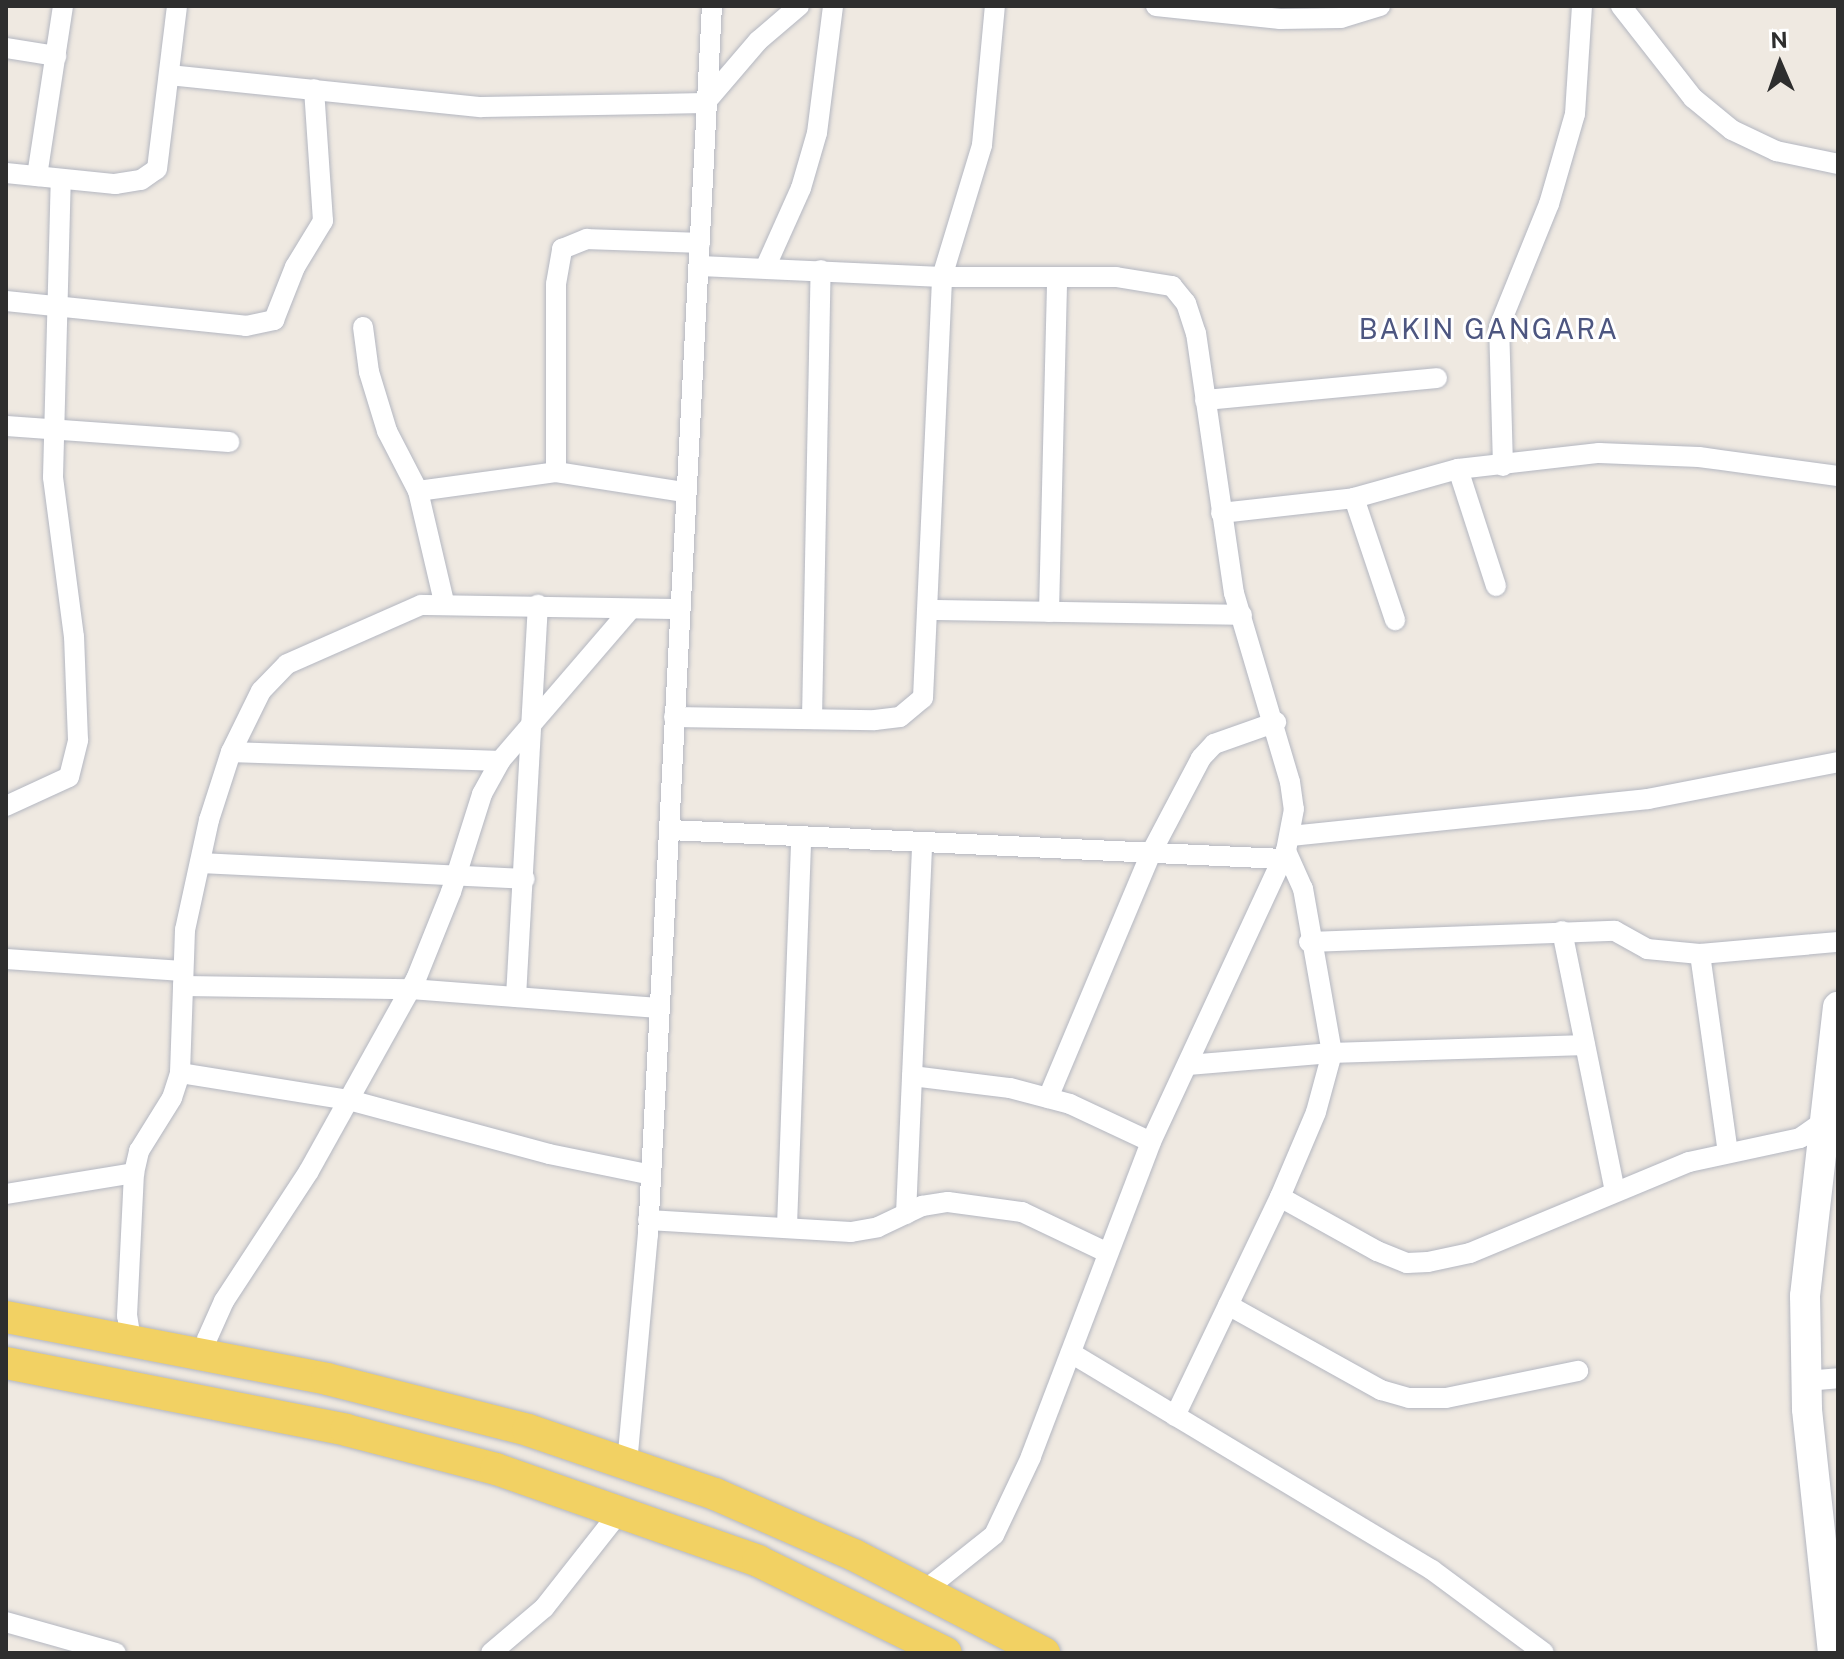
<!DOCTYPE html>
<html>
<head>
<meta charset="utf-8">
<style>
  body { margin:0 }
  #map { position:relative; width:1844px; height:1659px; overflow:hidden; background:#efe9e1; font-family:"Public Sans",sans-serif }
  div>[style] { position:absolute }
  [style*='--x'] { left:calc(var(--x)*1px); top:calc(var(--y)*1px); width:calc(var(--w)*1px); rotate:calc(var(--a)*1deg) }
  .roads { filter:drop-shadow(0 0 2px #b4b7c1) drop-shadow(0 0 2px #b4b7c1) }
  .street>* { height:20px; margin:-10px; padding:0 10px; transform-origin:10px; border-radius:10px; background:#fff }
  .secondary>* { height:30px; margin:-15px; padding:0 15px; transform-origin:15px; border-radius:15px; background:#fff }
  .primary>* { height:32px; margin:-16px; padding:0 16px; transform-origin:16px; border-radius:16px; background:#f2d163 }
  span { translate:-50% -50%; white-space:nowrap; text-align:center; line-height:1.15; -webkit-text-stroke:6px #fff; paint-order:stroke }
  .quarter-label { font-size:28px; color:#4d5680; letter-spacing:2px }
  .frame { position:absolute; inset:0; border:8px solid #2e2e2e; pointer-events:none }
  .north { position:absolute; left:1740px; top:24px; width:80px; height:80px; -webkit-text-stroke:6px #fff; paint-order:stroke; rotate:358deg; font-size:22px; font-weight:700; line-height:32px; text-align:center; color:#2e2e2e }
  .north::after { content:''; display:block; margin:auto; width:28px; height:36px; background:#2e2e2e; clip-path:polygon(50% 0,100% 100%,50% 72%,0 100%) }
</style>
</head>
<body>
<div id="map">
  <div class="roads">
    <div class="street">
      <div style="--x:1156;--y:6;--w:125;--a:6"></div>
      <div style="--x:1280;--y:19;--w:61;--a:-0.9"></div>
      <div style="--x:1341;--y:18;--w:41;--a:-17.1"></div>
      <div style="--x:1621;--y:6;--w:117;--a:52"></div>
      <div style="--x:1693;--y:98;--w:50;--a:39.4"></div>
      <div style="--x:1732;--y:130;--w:49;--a:25.5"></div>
      <div style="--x:1776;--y:151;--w:63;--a:11.8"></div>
      <div style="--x:6;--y:48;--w:51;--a:9.1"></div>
      <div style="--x:169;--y:75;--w:314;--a:5.9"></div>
      <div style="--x:481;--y:107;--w:224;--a:-1"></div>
      <div style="--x:705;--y:103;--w:82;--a:-49.5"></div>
      <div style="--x:758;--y:41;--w:54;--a:-40.5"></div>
      <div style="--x:6;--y:173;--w:110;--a:5.8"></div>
      <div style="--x:115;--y:184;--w:26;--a:-9"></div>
      <div style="--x:141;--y:180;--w:19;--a:-35"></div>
      <div style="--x:157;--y:169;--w:164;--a:-83"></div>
      <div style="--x:37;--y:176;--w:172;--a:-81.3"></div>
      <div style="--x:700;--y:266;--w:242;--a:2.6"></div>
      <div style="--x:942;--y:277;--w:174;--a:0"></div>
      <div style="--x:1116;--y:277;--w:57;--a:9.1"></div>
      <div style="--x:1172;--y:286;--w:22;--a:51"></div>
      <div style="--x:1186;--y:303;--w:32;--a:72"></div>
      <div style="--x:1196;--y:333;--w:263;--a:81.7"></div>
      <div style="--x:1234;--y:593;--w:197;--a:73.5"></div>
      <div style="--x:1290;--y:782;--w:27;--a:82"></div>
      <div style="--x:1294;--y:809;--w:43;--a:100.8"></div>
      <div style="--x:1286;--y:851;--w:321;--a:114.9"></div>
      <div style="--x:1151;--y:1142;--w:337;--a:110.9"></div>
      <div style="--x:1031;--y:1457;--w:86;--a:115.4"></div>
      <div style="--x:994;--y:1535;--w:88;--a:141.4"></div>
      <div style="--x:766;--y:266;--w:85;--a:-65.8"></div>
      <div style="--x:801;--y:188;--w:57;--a:-73.8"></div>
      <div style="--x:817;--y:133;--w:128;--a:-82.8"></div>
      <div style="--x:6;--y:301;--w:241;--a:5.9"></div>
      <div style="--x:246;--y:326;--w:29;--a:-12"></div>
      <div style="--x:274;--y:320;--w:57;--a:-68.4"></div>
      <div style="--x:295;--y:267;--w:54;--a:-58.7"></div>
      <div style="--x:323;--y:221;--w:132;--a:-93.9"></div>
      <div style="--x:363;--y:327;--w:45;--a:82.4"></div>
      <div style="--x:369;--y:372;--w:62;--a:73"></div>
      <div style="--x:387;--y:431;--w:68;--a:62.7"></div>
      <div style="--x:418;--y:491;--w:114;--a:76.8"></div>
      <div style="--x:1205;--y:400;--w:233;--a:-5.4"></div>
      <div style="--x:6;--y:426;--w:224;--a:4.1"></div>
      <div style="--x:1503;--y:466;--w:139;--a:-91.6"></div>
      <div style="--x:1499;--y:327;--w:133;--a:-67.9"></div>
      <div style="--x:1549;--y:204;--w:94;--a:-73.9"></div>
      <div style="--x:1575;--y:114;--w:108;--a:-86.3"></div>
      <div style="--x:1458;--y:469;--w:123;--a:72"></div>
      <div style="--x:556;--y:472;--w:188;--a:-90"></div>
      <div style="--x:556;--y:284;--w:36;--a:-80"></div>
      <div style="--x:562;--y:249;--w:27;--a:-22"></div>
      <div style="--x:587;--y:239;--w:113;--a:2"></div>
      <div style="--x:418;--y:491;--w:139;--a:-7.8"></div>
      <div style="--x:556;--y:472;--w:130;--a:8.9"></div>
      <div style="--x:1354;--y:498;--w:129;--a:71.4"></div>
      <div style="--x:1221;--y:513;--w:134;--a:-6.4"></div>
      <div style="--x:1354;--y:498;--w:108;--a:-15.6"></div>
      <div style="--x:1458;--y:469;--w:142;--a:-6.5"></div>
      <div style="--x:1599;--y:453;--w:100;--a:2.3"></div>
      <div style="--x:1699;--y:457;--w:140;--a:7.8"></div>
      <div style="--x:931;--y:610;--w:311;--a:0.9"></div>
      <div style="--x:1049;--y:612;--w:334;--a:-88.6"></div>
      <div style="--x:674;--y:717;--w:201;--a:0.9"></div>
      <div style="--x:875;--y:720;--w:25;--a:-7"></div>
      <div style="--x:900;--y:717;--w:30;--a:-40"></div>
      <div style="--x:923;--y:698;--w:421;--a:-87.4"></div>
      <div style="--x:942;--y:277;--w:138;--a:-73.1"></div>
      <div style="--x:982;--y:145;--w:140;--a:-84.7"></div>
      <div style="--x:812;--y:719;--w:449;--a:-88.9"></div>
      <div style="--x:231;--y:752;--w:269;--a:1.9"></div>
      <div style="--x:6;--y:806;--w:69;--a:-24.7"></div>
      <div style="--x:69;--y:777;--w:38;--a:-76"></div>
      <div style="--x:78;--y:740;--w:103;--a:-92.2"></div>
      <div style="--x:74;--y:637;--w:161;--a:-97.5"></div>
      <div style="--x:53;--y:477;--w:298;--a:-88.5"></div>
      <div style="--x:670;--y:830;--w:614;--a:2.71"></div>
      <div style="--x:1291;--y:836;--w:359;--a:-5.9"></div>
      <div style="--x:1648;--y:799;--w:194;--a:-11"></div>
      <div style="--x:200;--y:863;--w:325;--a:2.8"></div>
      <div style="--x:1562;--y:931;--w:265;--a:78.5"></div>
      <div style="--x:1309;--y:942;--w:306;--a:-2.1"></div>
      <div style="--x:1615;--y:931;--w:37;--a:29"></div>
      <div style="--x:1647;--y:949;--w:53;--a:5.4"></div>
      <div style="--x:1700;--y:954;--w:139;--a:-5"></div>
      <div style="--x:1700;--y:954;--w:201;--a:82"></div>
      <div style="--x:6;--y:959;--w:177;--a:3.9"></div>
      <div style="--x:183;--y:986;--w:228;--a:0.8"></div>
      <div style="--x:411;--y:989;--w:248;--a:4.4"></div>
      <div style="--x:516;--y:997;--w:393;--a:-86.8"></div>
      <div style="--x:1188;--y:1065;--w:144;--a:-4.8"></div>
      <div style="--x:1332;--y:1053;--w:253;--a:-1.8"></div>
      <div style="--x:180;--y:1073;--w:171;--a:9.1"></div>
      <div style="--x:349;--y:1100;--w:207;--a:15.1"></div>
      <div style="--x:549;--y:1154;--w:100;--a:11.5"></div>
      <div style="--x:912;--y:1076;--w:99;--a:7"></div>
      <div style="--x:1010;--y:1088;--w:62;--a:14.9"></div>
      <div style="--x:1070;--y:1104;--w:89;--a:25.1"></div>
      <div style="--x:1048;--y:1098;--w:266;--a:-67.2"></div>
      <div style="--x:1151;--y:853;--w:107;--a:-62.2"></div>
      <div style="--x:1201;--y:758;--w:19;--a:-47"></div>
      <div style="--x:1214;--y:744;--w:66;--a:-19.5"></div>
      <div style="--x:6;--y:1194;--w:130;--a:-9.3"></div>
      <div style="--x:1280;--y:1197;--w:111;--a:29.1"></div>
      <div style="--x:1377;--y:1251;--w:32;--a:22"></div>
      <div style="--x:1407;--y:1263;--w:21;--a:-3"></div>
      <div style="--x:1428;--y:1262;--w:43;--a:-12.1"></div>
      <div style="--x:1470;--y:1253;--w:237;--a:-22.6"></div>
      <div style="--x:1689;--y:1162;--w:114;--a:-12.2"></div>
      <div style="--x:1800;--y:1138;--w:37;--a:-35"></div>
      <div style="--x:906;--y:1214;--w:372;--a:-87.5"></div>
      <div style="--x:648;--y:1220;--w:203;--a:3.4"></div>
      <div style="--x:851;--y:1232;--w:27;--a:-10"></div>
      <div style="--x:878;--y:1227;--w:49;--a:-25.5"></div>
      <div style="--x:922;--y:1206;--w:26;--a:-9"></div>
      <div style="--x:948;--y:1202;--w:75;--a:7.7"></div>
      <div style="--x:1022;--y:1212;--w:93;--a:25.5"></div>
      <div style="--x:787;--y:1226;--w:390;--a:-87.9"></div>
      <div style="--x:1228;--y:1305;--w:175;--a:29.1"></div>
      <div style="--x:1381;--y:1390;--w:29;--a:16"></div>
      <div style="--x:1409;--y:1398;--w:37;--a:0"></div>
      <div style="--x:1446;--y:1398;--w:135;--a:-11.6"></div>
      <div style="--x:131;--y:1340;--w:24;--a:-99"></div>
      <div style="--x:127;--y:1316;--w:143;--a:-87.2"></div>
      <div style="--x:134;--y:1173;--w:23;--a:-77"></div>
      <div style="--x:139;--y:1151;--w:62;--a:-58.1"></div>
      <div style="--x:172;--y:1098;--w:26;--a:-72"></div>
      <div style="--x:180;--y:1073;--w:143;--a:-88"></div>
      <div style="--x:185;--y:930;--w:113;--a:-77.7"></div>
      <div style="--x:209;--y:820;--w:71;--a:-72.1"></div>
      <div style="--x:231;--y:752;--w:68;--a:-63.8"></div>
      <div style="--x:261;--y:691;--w:37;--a:-46"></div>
      <div style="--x:287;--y:664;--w:146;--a:-23.8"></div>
      <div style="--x:421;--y:605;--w:258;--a:0.9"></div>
      <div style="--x:1071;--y:1353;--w:421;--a:31"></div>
      <div style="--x:1432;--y:1570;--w:139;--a:36.5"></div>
      <div style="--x:207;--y:1355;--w:16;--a:-90"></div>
      <div style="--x:207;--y:1339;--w:42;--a:-65.9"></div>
      <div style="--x:224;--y:1301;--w:155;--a:-56.8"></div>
      <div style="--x:309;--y:1171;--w:220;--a:-60.9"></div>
      <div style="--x:416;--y:979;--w:94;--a:-68.1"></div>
      <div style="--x:451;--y:892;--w:103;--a:-72.4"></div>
      <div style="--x:482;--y:794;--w:38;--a:-61"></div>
      <div style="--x:500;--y:761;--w:199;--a:-49.3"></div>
      <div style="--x:1806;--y:1381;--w:32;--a:-5"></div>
      <div style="--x:1175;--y:1416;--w:243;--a:-64.4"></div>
      <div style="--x:1280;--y:1197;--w:92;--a:-67"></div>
      <div style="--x:1316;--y:1112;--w:61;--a:-74.8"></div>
      <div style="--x:1332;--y:1053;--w:167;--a:-100"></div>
      <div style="--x:1303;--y:889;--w:42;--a:-114.1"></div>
      <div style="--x:627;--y:1464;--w:230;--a:-84.8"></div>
      <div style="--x:648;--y:1235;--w:1231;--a:-87.02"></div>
      <div style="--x:6;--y:1622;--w:114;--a:15.7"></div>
      <div style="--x:491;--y:1653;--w:70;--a:-40.3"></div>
      <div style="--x:544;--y:1608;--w:126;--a:-51.8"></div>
    </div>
    <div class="secondary">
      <div style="--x:1833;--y:1653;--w:245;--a:-96.1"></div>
      <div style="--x:1807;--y:1409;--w:113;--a:-91"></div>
      <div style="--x:1805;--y:1296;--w:291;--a:-83.5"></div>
    </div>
    <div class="primary">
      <div style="--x:6;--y:1317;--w:327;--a:10.9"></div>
      <div style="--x:327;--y:1379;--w:207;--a:14.2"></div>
      <div style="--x:528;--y:1430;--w:198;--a:18.9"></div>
      <div style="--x:715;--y:1494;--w:152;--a:23.7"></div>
      <div style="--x:854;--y:1555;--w:214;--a:27.3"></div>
      <div style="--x:6;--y:1363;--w:347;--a:11.1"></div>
      <div style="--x:346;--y:1430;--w:155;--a:14.6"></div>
      <div style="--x:496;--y:1469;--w:278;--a:19.3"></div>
      <div style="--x:758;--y:1561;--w:209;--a:26.1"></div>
    </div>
  </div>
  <div class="quarter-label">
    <span style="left:1489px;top:329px">BAKIN GANGARA</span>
  </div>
  <div class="frame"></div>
  <div class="north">N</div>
</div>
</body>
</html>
